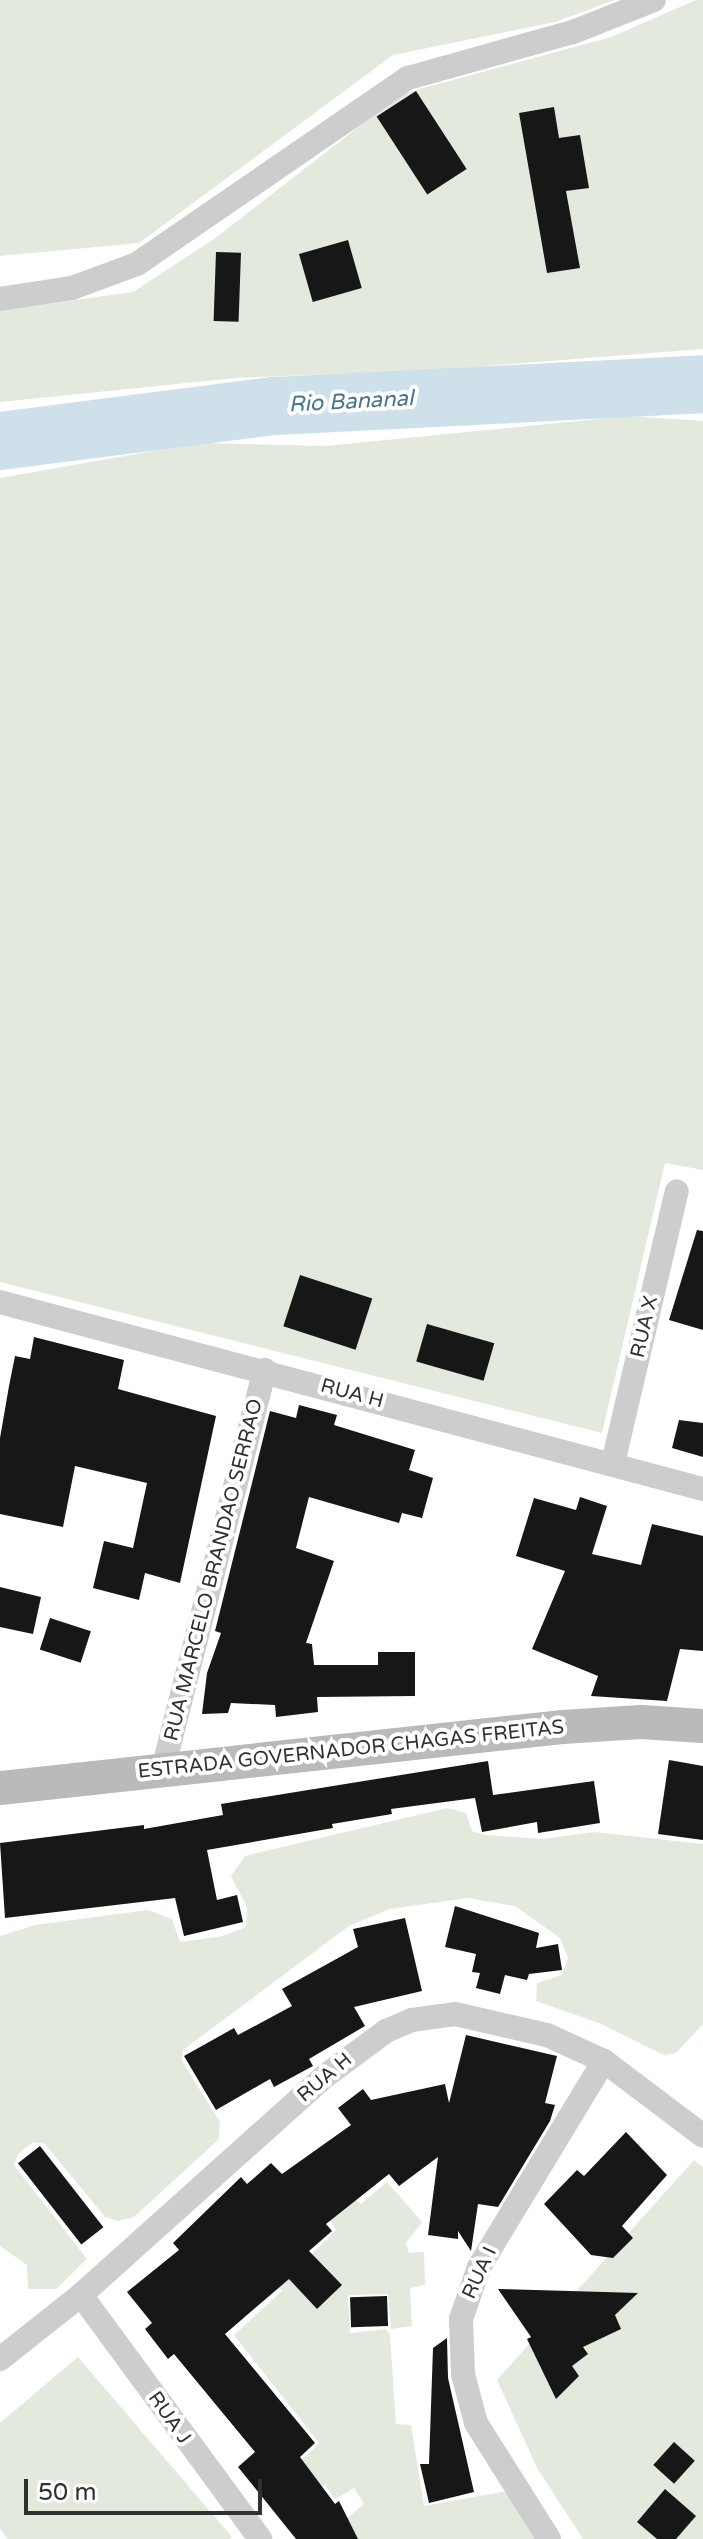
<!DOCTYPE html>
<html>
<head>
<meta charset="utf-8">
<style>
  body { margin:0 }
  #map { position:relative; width:703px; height:2539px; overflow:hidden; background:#fff; font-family:"Varela Round",sans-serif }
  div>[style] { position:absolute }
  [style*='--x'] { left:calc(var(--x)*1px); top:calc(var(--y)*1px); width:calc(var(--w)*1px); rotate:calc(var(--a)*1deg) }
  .green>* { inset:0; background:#e4e9dd }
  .river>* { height:58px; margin:-29px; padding:0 29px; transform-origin:29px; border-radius:29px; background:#cee0e9 }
  .building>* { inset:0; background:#171717; transform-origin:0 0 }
  .minor>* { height:24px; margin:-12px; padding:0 12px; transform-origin:12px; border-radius:12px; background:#cdcdcd }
  .secondary>* { height:34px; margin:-17px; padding:0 17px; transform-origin:17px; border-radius:17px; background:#bababa }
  span { translate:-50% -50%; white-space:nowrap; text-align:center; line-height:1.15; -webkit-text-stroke:8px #fff; paint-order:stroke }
  .street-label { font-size:20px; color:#303030 }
  .water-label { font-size:22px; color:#45748b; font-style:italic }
  .scale { position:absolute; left:24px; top:2479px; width:238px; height:36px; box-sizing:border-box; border:4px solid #303030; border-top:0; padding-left:10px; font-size:24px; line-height:28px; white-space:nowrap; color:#303030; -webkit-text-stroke:6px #fff; paint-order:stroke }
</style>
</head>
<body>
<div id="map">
  <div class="green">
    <div style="clip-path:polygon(0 0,615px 0,555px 22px,393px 55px,139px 243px,0 256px)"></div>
    <div style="clip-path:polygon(696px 0,703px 0,703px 349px,434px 370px,236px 378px,0 402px,0 310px,133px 292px,214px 239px,401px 94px,611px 37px)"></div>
    <div style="clip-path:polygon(628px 416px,703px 421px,703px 1170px,665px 1163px,602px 1433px,0 1282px,0 478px,198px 443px,326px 446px)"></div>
    <div style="clip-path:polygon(447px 1808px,466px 1813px,472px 1831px,486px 1835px,542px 1839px,594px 1832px,703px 1844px,703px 2024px,676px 2053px,664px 2055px,599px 2023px,536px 2001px,537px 1983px,562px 1975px,568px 1958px,560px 1938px,515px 1906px,468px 1898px,390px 1909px,349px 1926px,183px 2050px,182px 2061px,220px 2122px,219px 2139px,134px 2217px,118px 2221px,105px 2217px,45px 2144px,33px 2142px,18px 2154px,14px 2165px,87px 2259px,56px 2289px,28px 2289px,27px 2265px,0 2246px,0 1936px,35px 1925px,148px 1910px,172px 1919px,180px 1942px,223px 1936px,246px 1927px,247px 1907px,231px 1876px,245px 1856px)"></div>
    <div style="clip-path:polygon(694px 2160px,703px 2167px,703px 2539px,583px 2539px,537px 2468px,497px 2380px)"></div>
    <div style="clip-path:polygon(387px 2182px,422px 2222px,406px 2243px,409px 2253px,424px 2252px,425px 2285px,410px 2288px,412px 2326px,391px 2329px,388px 2294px,348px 2295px,350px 2333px,386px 2329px,390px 2335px,396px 2424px,411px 2425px,424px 2506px,507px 2491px,538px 2539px,357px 2539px,343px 2521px,364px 2504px,354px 2488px,335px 2499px,325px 2485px,316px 2492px,295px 2467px,319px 2443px,234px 2335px,282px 2291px,269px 2275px,311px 2255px,336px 2230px,328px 2217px,354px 2198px,361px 2204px)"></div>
    <div style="clip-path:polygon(78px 2357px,232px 2537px,229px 2539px,8px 2539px,0 2529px,0 2423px)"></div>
  </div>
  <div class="river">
    <div style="--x:0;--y:441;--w:277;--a:-7.3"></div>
    <div style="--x:275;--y:406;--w:429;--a:-2.9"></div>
  </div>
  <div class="building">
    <div style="left:416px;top:91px;width:93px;height:47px;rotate:57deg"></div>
    <div style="clip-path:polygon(554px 107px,559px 138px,580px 135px,589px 188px,566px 191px,580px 268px,547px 273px,519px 113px)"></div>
    <div style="left:348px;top:240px;width:50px;height:51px;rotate:74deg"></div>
    <div style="left:216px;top:252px;width:25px;height:69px;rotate:2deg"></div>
    <div style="clip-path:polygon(697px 1230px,703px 1231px,703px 1330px,669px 1320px)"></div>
    <div style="left:300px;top:1275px;width:76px;height:54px;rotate:18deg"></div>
    <div style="left:427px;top:1324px;width:70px;height:39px;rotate:16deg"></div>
    <div style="clip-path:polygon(34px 1337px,124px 1360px,118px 1389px,216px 1416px,180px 1583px,145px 1573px,139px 1600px,93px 1588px,104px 1541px,133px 1548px,147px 1483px,75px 1466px,63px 1527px,0 1514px,0 1438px,9px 1386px,15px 1356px,30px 1359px)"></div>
    <div style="clip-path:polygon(299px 1405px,337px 1415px,334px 1425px,415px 1450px,409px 1470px,433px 1478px,422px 1518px,402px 1513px,399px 1523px,309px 1497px,296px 1548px,334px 1561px,306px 1643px,312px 1644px,314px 1665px,378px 1665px,378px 1652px,415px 1652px,415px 1696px,317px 1697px,318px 1712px,276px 1717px,275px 1705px,231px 1703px,228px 1713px,202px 1714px,207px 1673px,221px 1633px,215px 1631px,270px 1411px,296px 1418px)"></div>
    <div style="clip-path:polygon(679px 1420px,703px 1423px,703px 1457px,672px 1448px)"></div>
    <div style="clip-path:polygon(580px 1497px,607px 1506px,592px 1554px,641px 1565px,652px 1524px,703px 1536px,703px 1651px,680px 1649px,667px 1701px,591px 1696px,598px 1676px,532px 1649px,565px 1571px,516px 1556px,534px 1498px,576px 1510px)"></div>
    <div style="clip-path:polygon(0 1587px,41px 1597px,33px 1634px,0 1627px)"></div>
    <div style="left:50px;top:1618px;width:43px;height:33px;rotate:18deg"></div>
    <div style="clip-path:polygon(669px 1760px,703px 1766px,703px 1840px,658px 1834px)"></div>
    <div style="clip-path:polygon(488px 1761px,493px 1795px,594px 1781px,600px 1823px,538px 1833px,537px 1822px,482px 1832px,475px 1798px,391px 1809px,392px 1814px,332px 1824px,333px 1828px,207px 1850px,217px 1900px,237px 1895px,243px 1922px,184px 1936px,175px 1898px,5px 1918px,0 1843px,144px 1825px,144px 1829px,223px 1815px,221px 1804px)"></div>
    <div style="clip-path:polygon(455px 1906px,539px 1933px,536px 1948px,558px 1944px,562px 1970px,529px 1974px,527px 1980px,505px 1975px,500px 1994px,476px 1988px,480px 1973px,472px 1972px,476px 1954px,445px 1947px)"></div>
    <div style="clip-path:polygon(405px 1918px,422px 1991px,354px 2007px,365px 2026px,309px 2059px,313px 2066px,274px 2087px,270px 2079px,216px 2110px,184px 2056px,234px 2028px,238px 2035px,292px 2006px,282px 1989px,358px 1947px,353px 1929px)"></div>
    <div style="clip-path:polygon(466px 2035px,557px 2056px,545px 2103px,555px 2105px,550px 2121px,498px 2207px,478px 2204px,471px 2251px,458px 2231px,458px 2239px,428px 2235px,438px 2157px,399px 2186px,389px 2174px,326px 2224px,332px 2231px,309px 2251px,342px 2285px,317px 2309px,289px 2279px,225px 2334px,315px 2443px,300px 2457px,335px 2504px,339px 2501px,358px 2539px,296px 2539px,238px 2467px,255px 2452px,174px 2354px,168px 2359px,145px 2329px,152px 2323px,127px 2292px,179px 2250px,173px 2243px,241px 2177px,247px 2184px,271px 2163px,282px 2174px,351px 2125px,338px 2108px,363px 2089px,371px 2100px,445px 2084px,449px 2103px)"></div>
    <div style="clip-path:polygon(626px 2132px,667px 2175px,622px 2226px,633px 2238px,613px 2258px,591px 2255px,544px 2204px,577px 2170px,584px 2176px)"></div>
    <div style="left:40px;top:2146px;width:103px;height:28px;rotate:52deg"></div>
    <div style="clip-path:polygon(498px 2289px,535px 2290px,638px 2293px,615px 2315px,621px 2329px,583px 2347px,588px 2354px,572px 2366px,579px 2376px,556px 2399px,527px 2339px,531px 2337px)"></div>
    <div style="left:387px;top:2296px;width:30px;height:37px;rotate:88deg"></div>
    <div style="clip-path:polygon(447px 2338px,448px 2378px,474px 2492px,429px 2503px,420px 2464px,429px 2464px,433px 2348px)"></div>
    <div style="left:674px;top:2442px;width:28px;height:31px;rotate:42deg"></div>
    <div style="clip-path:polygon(665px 2489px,696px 2516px,676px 2539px,657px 2539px,637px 2522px)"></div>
  </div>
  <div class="minor">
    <div style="--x:0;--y:299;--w:73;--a:-8.7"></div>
    <div style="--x:72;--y:288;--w:69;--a:-20.3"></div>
    <div style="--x:137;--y:264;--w:329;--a:-34.5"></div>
    <div style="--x:408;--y:78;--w:171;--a:-15.6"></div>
    <div style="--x:573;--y:32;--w:87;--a:-21.6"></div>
    <div style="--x:0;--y:1302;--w:727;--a:14.9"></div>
    <div style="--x:613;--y:1463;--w:279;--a:-76.8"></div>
    <div style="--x:163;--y:1769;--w:412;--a:-75.7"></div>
    <div style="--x:81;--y:2295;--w:303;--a:53.7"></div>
    <div style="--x:0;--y:2359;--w:103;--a:-38.3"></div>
    <div style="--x:81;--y:2295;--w:326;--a:-41.9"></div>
    <div style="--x:324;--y:2077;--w:77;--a:-36.6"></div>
    <div style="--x:386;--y:2031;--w:28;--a:-23"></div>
    <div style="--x:412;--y:2020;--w:43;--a:-7.9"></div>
    <div style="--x:455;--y:2014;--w:94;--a:12.9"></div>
    <div style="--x:547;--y:2035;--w:63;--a:24.5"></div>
    <div style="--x:604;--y:2061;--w:124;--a:37.1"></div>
    <div style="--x:549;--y:2539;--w:137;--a:-122.2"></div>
    <div style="--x:476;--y:2423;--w:51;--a:-104.9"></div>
    <div style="--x:463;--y:2374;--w:55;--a:-92.1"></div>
    <div style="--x:461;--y:2319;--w:55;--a:-70.9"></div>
    <div style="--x:479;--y:2267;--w:241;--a:-58.8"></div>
  </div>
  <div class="secondary">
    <div style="--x:0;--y:1788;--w:565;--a:-6.19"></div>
    <div style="--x:562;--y:1727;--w:79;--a:-3.6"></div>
    <div style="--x:641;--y:1722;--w:62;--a:3.7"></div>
  </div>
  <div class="street-label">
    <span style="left:645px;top:1327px;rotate:-77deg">RUA X</span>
    <span style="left:352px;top:1394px;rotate:15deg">RUA H</span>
    <span style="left:214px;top:1570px;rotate:-76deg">RUA MARCELO BRANDAO SERRAO</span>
    <span style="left:351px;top:1750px;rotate:-6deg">ESTRADA GOVERNADOR CHAGAS FREITAS</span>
    <span style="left:325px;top:2078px;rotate:-40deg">RUA H</span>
    <span style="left:480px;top:2273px;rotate:-65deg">RUA I</span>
    <span style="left:169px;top:2418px;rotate:55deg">RUA J</span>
  </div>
  <div class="water-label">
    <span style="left:351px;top:402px;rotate:-3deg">Rio Bananal</span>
  </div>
  <div class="scale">50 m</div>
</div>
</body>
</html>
